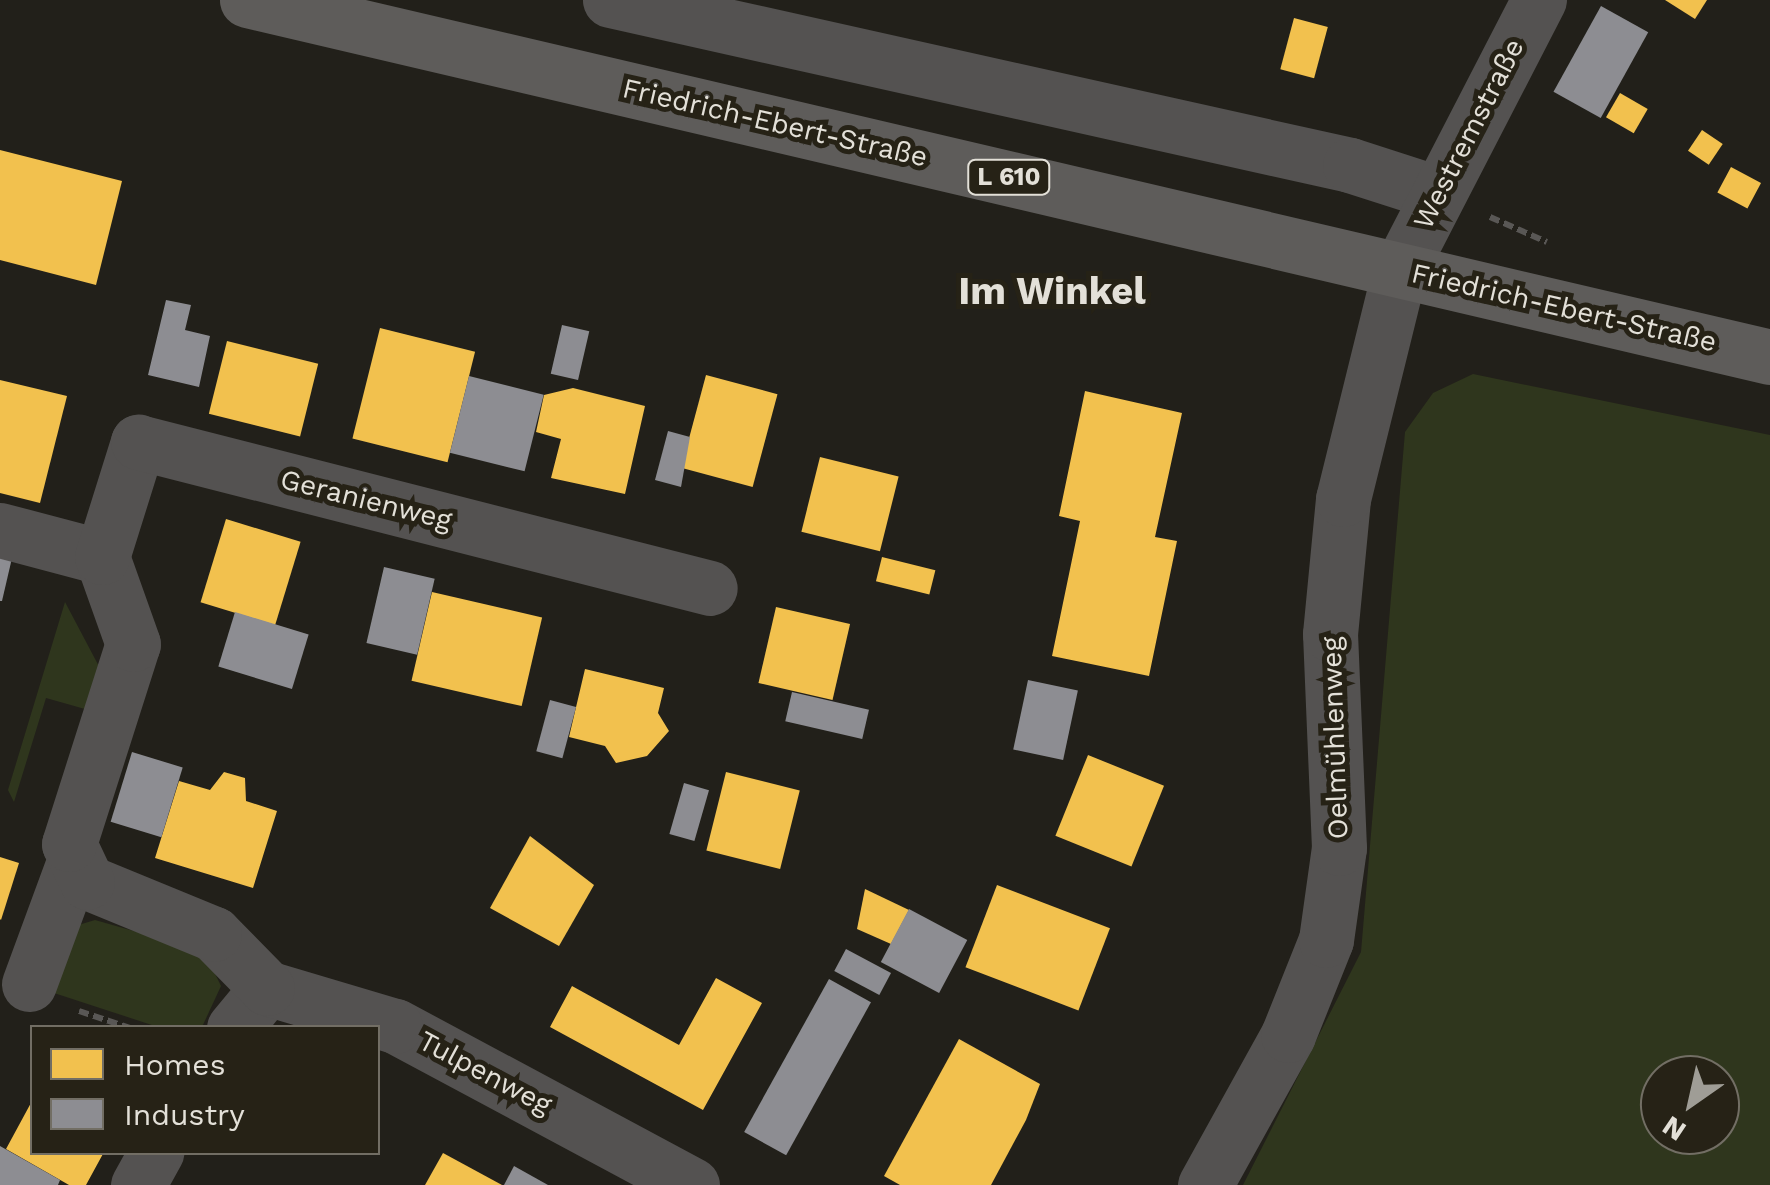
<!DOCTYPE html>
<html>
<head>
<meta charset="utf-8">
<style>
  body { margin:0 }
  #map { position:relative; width:1770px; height:1185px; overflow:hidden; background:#22201a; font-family:"Work Sans",sans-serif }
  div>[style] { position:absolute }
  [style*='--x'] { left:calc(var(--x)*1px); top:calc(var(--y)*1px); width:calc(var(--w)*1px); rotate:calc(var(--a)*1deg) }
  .green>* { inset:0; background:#2f361d }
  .homes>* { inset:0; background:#f2c14e; transform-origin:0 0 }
  .industry>* { inset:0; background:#8d8d92; transform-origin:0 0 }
  .path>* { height:6px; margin-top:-3px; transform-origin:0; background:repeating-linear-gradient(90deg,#595755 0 10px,transparent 0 15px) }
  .minor>* { height:55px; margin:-27.5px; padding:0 27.5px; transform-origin:27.5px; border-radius:27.5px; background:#545251 }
  .major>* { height:55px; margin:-27.5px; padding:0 27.5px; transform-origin:27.5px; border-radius:27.5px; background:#5e5c5a }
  span { translate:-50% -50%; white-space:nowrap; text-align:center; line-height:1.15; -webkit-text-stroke:10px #262216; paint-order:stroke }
  .shield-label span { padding:2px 8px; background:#262216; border:2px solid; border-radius:8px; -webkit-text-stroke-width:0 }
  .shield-label { font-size:25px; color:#e3e0d8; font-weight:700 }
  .street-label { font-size:28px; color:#e3e0d8 }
  .district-label { font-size:38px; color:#e3e0d8; font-weight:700 }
  .legend { position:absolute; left:30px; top:1025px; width:350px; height:130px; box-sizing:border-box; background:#262216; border:2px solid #726e64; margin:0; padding:12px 18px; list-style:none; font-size:30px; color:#e3e0d8 }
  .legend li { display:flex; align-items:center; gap:20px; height:50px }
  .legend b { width:50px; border:2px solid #726e64 }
  .north { position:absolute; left:1640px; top:1055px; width:100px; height:100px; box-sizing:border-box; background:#262216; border:2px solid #726e64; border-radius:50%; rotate:214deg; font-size:28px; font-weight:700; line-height:40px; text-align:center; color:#e3e0d8 }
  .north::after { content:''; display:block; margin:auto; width:35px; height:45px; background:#9f9d96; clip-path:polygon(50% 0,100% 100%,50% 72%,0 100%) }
</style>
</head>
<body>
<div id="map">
  <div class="green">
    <div style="clip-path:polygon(evenodd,1473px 374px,1770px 435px,1770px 1185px,1243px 1185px,1361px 952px,1405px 432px,1433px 393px,1473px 374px,1660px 1075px,1720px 1075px,1720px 1135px,1660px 1135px,1660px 1075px)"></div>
    <div style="clip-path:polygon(65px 602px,103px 674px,92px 711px,46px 698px,14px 802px,8px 790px)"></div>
    <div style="clip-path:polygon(95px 920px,204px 951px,221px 986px,202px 1027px,158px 1027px,54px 993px,75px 926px)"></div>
  </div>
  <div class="homes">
    <div style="clip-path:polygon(1665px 0,1707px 0,1695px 19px)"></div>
    <div style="left:1294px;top:18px;width:35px;height:53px;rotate:15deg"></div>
    <div style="left:1620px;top:93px;width:32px;height:28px;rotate:30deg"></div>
    <div style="left:1702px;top:130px;width:25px;height:25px;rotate:34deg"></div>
    <div style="clip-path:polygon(0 150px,122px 181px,96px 285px,0 260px)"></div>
    <div style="left:1731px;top:167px;width:34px;height:29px;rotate:28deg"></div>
    <div style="left:380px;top:328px;width:98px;height:114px;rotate:14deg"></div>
    <div style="left:227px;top:341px;width:94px;height:75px;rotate:14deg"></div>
    <div style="left:706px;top:375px;width:74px;height:96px;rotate:15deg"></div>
    <div style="clip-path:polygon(0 380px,67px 396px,40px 503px,0 493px)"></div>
    <div style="clip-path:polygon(573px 388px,645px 406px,625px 494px,551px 478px,561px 439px,536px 432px,544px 395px)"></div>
    <div style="clip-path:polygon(1085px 391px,1182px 413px,1155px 537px,1177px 541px,1149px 676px,1052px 656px,1080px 521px,1059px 516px)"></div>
    <div style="left:820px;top:457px;width:81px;height:77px;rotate:14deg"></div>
    <div style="left:226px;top:519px;width:78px;height:87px;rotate:17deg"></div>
    <div style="left:882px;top:557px;width:55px;height:25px;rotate:14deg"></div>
    <div style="left:432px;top:592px;width:113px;height:91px;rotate:13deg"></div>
    <div style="left:776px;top:607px;width:76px;height:78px;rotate:13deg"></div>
    <div style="clip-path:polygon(585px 669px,664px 688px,658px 713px,669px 731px,647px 756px,616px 763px,605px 746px,569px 737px)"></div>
    <div style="left:1088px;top:755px;width:82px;height:87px;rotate:22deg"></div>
    <div style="clip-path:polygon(224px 772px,245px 778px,246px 801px,277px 811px,253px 888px,155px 858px,179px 781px,210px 790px)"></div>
    <div style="left:726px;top:772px;width:76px;height:81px;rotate:14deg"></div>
    <div style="clip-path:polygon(530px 836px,594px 885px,559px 946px,490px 908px)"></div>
    <div style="clip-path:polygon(0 857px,19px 863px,1px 920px,0 919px)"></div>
    <div style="left:997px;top:885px;width:121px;height:88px;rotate:21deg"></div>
    <div style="clip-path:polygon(865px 889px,909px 910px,891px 944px,857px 929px)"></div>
    <div style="clip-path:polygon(716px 978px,762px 1003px,703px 1110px,550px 1027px,572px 986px,679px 1045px)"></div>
    <div style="clip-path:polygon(959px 1039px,1040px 1084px,1026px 1120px,991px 1185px,900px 1185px,884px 1176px)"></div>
    <div style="clip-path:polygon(32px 1101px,32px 1152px,104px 1152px,86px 1185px,69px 1185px,6px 1149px)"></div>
    <div style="clip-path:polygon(443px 1153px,502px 1185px,425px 1185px)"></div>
  </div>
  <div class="industry">
    <div style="left:1601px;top:6px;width:54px;height:98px;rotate:29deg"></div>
    <div style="clip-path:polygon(166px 300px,191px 305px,185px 330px,210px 336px,199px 387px,148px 375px)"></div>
    <div style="left:562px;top:325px;width:28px;height:50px;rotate:13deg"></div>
    <div style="left:469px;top:376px;width:77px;height:79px;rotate:14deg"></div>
    <div style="clip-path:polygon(668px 431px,690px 437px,681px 487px,655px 480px)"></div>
    <div style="clip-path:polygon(0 555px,12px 558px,2px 601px,0 601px)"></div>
    <div style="left:384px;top:567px;width:52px;height:78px;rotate:13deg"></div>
    <div style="left:235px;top:612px;width:77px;height:57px;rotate:17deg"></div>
    <div style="left:1028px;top:680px;width:51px;height:71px;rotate:12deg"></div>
    <div style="left:792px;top:692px;width:79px;height:30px;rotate:13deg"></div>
    <div style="left:550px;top:700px;width:27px;height:53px;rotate:15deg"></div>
    <div style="left:132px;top:752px;width:53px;height:73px;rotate:17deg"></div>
    <div style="left:684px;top:783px;width:26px;height:53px;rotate:16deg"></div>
    <div style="left:909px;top:909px;width:66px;height:60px;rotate:28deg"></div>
    <div style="left:846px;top:949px;width:51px;height:25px;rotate:28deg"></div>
    <div style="left:829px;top:979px;width:48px;height:175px;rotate:29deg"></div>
    <div style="clip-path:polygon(0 1146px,60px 1180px,58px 1185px,0 1185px)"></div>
    <div style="clip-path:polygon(514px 1166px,548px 1185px,504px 1185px)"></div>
  </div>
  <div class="path">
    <div style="--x:1490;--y:217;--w:62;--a:23.7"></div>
    <div style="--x:79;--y:1011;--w:54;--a:18.4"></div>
  </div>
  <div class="minor">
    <div style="--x:610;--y:0;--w:758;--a:12.57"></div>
    <div style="--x:1350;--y:165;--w:91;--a:17.8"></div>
    <div style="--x:0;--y:530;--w:106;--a:14.8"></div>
    <div style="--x:29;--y:984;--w:125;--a:-69.8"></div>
    <div style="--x:234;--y:1028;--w:52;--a:-50.5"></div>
    <div style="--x:138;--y:1185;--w:38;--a:-61"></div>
    <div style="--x:692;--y:1185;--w:337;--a:-151.8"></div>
    <div style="--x:395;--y:1026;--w:134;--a:-163.5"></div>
    <div style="--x:267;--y:988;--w:76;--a:-134.5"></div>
    <div style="--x:214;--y:934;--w:137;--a:-157.7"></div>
    <div style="--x:87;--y:882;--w:42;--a:-115.3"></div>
    <div style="--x:69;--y:844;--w:210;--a:-72.3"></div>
    <div style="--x:133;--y:644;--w:92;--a:-109.6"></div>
    <div style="--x:102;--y:557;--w:121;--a:-72.6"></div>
    <div style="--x:138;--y:442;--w:590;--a:14.32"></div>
    <div style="--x:1205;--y:1185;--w:171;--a:-61"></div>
    <div style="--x:1288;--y:1035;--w:102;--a:-68.2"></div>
    <div style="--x:1326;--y:940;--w:93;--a:-82"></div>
    <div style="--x:1339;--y:848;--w:214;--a:-92.4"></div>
    <div style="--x:1330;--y:634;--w:136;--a:-84.5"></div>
    <div style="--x:1343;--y:499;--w:237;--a:-76.1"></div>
    <div style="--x:1400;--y:269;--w:303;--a:-62.7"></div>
  </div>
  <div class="major">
    <div style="--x:247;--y:0;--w:1564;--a:13.19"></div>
  </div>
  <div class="shield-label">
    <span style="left:1009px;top:177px">L 610</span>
  </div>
  <div class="street-label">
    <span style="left:775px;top:123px;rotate:13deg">Friedrich-Ebert-Straße</span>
    <span style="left:1469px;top:134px;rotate:-63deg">Westremstraße</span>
    <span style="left:1564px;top:308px;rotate:13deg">Friedrich-Ebert-Straße</span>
    <span style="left:366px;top:500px;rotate:14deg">Geranienweg</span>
    <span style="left:1335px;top:738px;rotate:-92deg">Oelmühlenweg</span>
    <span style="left:485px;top:1073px;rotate:28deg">Tulpenweg</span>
  </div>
  <div class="district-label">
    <span style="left:1052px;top:292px">Im Winkel</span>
  </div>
  <ul class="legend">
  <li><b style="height:28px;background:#f2c14e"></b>Homes</li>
  <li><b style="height:28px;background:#8d8d92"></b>Industry</li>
  </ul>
  <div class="north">N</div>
</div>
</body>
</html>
